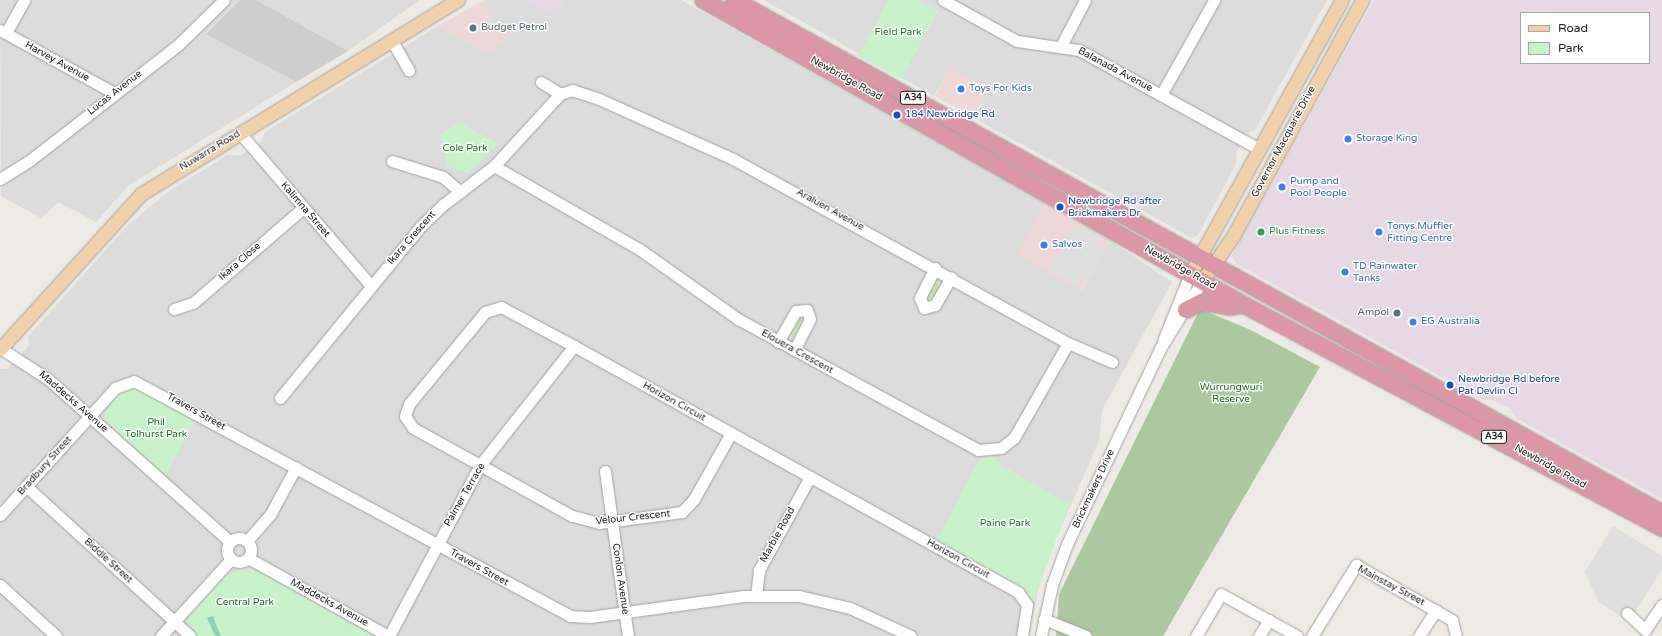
<!DOCTYPE html>
<html>
<head>
<meta charset="utf-8">
<style>
  body { margin:0 }
  #map { position:relative; width:1662px; height:636px; overflow:hidden; background:#eeebe6; font-family:"Varela Round",sans-serif }
  div>[style] { position:absolute }
  [style*='--x'] { left:calc(var(--x)*1px); top:calc(var(--y)*1px); width:calc(var(--w)*1px); rotate:calc(var(--a)*1deg) }
  .residential>* { inset:0; background:#dcdcdc }
  .commercial>* { inset:0; background:#edd7d7; transform-origin:0 0 }
  .industrial>* { inset:0; background:#e6d9e4 }
  .religious>* { inset:0; background:#cdcdcd }
  .grass>* { inset:0; background:#cbe2b2 }
  .forest>* { inset:0; background:#adc8a0 }
  .park>* { inset:0; background:#c8f3ca }
  .pitch>* { inset:0; background:#8ed3b6 }
  .parking>* { inset:0; background:#dfdfdf }
  .roads { filter:drop-shadow(0 0 1px #a0a0a0) drop-shadow(0 0 1px #a0a0a0) }
  .minor>* { height:11px; margin:-5.5px; padding:0 5.5px; transform-origin:5.5px; border-radius:5.5px; background:#fff }
  .minor>.ring { margin:-5.5px; padding:0; box-sizing:content-box; background:none; border:11px solid #fff; border-radius:50% }
  .major>* { height:13px; margin:-6.5px; padding:0 6.5px; transform-origin:6.5px; border-radius:6.5px; background:#f0cfa9 }
  .highway>* { height:16px; margin:-8px; padding:0 8px; transform-origin:8px; border-radius:8px; background:#dc97a6 }
  .dots>* { width:11px; height:11px; translate:-50% -50%; box-sizing:border-box; border:2px solid #fff; border-radius:50% }
  span { translate:-50% -50%; white-space:nowrap; text-align:center; line-height:1.15; -webkit-text-stroke:3px #fff; paint-order:stroke }
  .shield-label span { padding:1px 3px; background:#fff; border:1px solid; border-radius:3px; -webkit-text-stroke-width:0 }
  .shield-label { font-size:9px; color:#1f1f1f; font-weight:700 }
  .service-label { font-size:10px; color:#4e5e75 }
  .left { translate:0 -50%; text-align:left }
  .right { translate:-100% -50%; text-align:right }
  .park-label { font-size:10px; color:#19701e }
  .street-label { font-size:10px; color:#1f1f1f }
  .shop-label { font-size:10px; color:#366cbe }
  .transit-label { font-size:10px; color:#164399 }
  .leisure-label { font-size:10px; color:#27864d }
  .legend { position:absolute; left:1520px; top:12px; width:130px; height:52px; box-sizing:border-box; background:#fff; border:1px solid #a5a5a5; margin:0; padding:5px 7px; list-style:none; font-size:12px; color:#1f1f1f }
  .legend li { display:flex; align-items:center; gap:8px; height:20px }
  .legend b { width:20px; border:1px solid #a5a5a5 }
</style>
</head>
<body>
<div id="map">
  <div class="residential">
    <div style="clip-path:polygon(0 0,240px 0,206px 33px,296px 82px,128px 186px,96px 222px,58px 202px,41px 218px,1px 196px)"></div>
    <div style="clip-path:polygon(256px 0,420px 0,348px 51px)"></div>
    <div style="clip-path:polygon(484px 0,526px 0,555px 16px,565px 0,681px 0,1046px 203px,1017px 254px,1082px 290px,1110px 240px,1172px 282px,1102px 410px,1099px 441px,1044px 566px,1028px 636px,0 636px,0 369px,7px 369px,29px 345px,28px 337px,128px 225px,168px 192px,227px 155px,241px 155px,261px 142px,265px 132px,438px 26px,487px 53px,512px 33px,491px 21px)"></div>
    <div style="clip-path:polygon(764px 0,1327px 0,1255px 130px,1249px 132px,1236px 153px,1237px 162px,1198px 235px,1192px 238px,974px 118px,989px 89px,950px 68px,934px 96px)"></div>
  </div>
  <div class="commercial">
    <div style="clip-path:polygon(484px 0,491px 21px,512px 33px,487px 53px,438px 26px)"></div>
    <div style="left:950px;top:68px;width:44px;height:32px;rotate:28deg"></div>
    <div style="left:1046px;top:203px;width:74px;height:59px;rotate:30deg"></div>
  </div>
  <div class="industrial">
    <div style="clip-path:polygon(526px 0,565px 0,555px 16px)"></div>
    <div style="clip-path:polygon(evenodd,1374px 0,1662px 0,1662px 499px,1516px 418px,1510px 409px,1493px 400px,1483px 400px,1235px 263px,1232px 255px,1374px 0,1521px 13px,1649px 13px,1649px 63px,1521px 63px,1521px 13px)"></div>
  </div>
  <div class="religious">
    <div style="clip-path:polygon(240px 0,256px 0,348px 51px,296px 82px,206px 34px)"></div>
  </div>
  <div class="grass">
    <div style="clip-path:polygon(936px 281px,941px 285px,931px 305px,923px 298px)"></div>
    <div style="clip-path:polygon(798px 314px,807px 316px,794px 337px,789px 333px)"></div>
  </div>
  <div class="forest">
    <div style="clip-path:polygon(1200px 309px,1251px 330px,1320px 367px,1163px 636px,1056px 636px,1059px 594px)"></div>
  </div>
  <div class="park">
    <div style="clip-path:polygon(889px 0,919px 0,938px 11px,901px 79px,858px 56px)"></div>
    <div style="clip-path:polygon(459px 122px,499px 144px,467px 173px,447px 166px,441px 134px)"></div>
    <div style="clip-path:polygon(135px 386px,196px 417px,166px 475px,104px 419px,107px 403px,118px 393px)"></div>
    <div style="clip-path:polygon(995px 457px,1001px 465px,1069px 504px,1033px 604px,1022px 590px,936px 542px,980px 458px)"></div>
    <div style="clip-path:polygon(252px 569px,265px 575px,375px 636px,196px 636px,189px 630px,189px 617px,217px 581px,238px 570px)"></div>
  </div>
  <div class="pitch">
    <div style="clip-path:polygon(213px 616px,215px 622px,221px 636px,215px 636px,207px 618px)"></div>
  </div>
  <div class="parking">
    <div style="clip-path:polygon(1072px 229px,1090px 230px,1100px 235px,1099px 244px,1105px 248px,1088px 278px,1082px 275px,1077px 286px,1050px 270px)"></div>
    <div style="clip-path:polygon(1613px 526px,1662px 556px,1662px 569px,1629px 622px,1598px 601px,1585px 572px)"></div>
  </div>
  <div class="roads">
    <div class="minor">
      <div style="--x:943;--y:0;--w:85;--a:29"></div>
      <div style="--x:1017;--y:41;--w:63;--a:8.3"></div>
      <div style="--x:1079;--y:50;--w:205;--a:28.8"></div>
      <div style="--x:0;--y:30;--w:130;--a:28.9"></div>
      <div style="--x:6;--y:33;--w:38;--a:-61"></div>
      <div style="--x:392;--y:41;--w:34;--a:60"></div>
      <div style="--x:1061;--y:46;--w:52;--a:-62.4"></div>
      <div style="--x:541;--y:82;--w:22;--a:32"></div>
      <div style="--x:560;--y:94;--w:13;--a:-18"></div>
      <div style="--x:572;--y:90;--w:28;--a:18"></div>
      <div style="--x:599;--y:99;--w:147;--a:24.1"></div>
      <div style="--x:733;--y:159;--w:382;--a:28.8"></div>
      <div style="--x:1068;--y:343;--w:48;--a:23.4"></div>
      <div style="--x:1161;--y:95;--w:109;--a:-60.8"></div>
      <div style="--x:240;--y:133;--w:201;--a:49.4"></div>
      <div style="--x:392;--y:161;--w:53;--a:17.4"></div>
      <div style="--x:443;--y:177;--w:23;--a:41"></div>
      <div style="--x:494;--y:166;--w:167;--a:29.8"></div>
      <div style="--x:639;--y:249;--w:121;--a:35.3"></div>
      <div style="--x:738;--y:319;--w:273;--a:28.6"></div>
      <div style="--x:978;--y:450;--w:23;--a:-5"></div>
      <div style="--x:1001;--y:448;--w:16;--a:-38"></div>
      <div style="--x:1014;--y:438;--w:109;--a:-60.4"></div>
      <div style="--x:0;--y:179;--w:34;--a:-32"></div>
      <div style="--x:29;--y:161;--w:189;--a:-37.9"></div>
      <div style="--x:178;--y:45;--w:64;--a:-44.4"></div>
      <div style="--x:935;--y:268;--w:34;--a:117"></div>
      <div style="--x:920;--y:298;--w:11;--a:68"></div>
      <div style="--x:924;--y:308;--w:11;--a:-15"></div>
      <div style="--x:935;--y:305;--w:32;--a:-60"></div>
      <div style="--x:174;--y:309;--w:20;--a:-18"></div>
      <div style="--x:193;--y:303;--w:145;--a:-40.8"></div>
      <div style="--x:1163;--y:341;--w:72;--a:-68.1"></div>
      <div style="--x:778;--y:342;--w:36;--a:-60"></div>
      <div style="--x:796;--y:311;--w:11;--a:-5"></div>
      <div style="--x:807;--y:310;--w:9;--a:72"></div>
      <div style="--x:810;--y:319;--w:35;--a:117"></div>
      <div style="--x:0;--y:348;--w:57;--a:32.9"></div>
      <div style="--x:48;--y:379;--w:244;--a:41.8"></div>
      <div style="--x:280;--y:398;--w:222;--a:-50.7"></div>
      <div style="--x:421;--y:226;--w:32;--a:-44"></div>
      <div style="--x:444;--y:204;--w:63;--a:-37.2"></div>
      <div style="--x:494;--y:166;--w:98;--a:-47.5"></div>
      <div style="--x:731;--y:433;--w:76;--a:119.3"></div>
      <div style="--x:694;--y:499;--w:18;--a:133"></div>
      <div style="--x:682;--y:512;--w:84;--a:172.5"></div>
      <div style="--x:599;--y:523;--w:28;--a:-165"></div>
      <div style="--x:572;--y:516;--w:105;--a:-151"></div>
      <div style="--x:480;--y:465;--w:77;--a:-151.1"></div>
      <div style="--x:413;--y:428;--w:14;--a:-124"></div>
      <div style="--x:405;--y:416;--w:13;--a:-72"></div>
      <div style="--x:409;--y:404;--w:119;--a:-50.4"></div>
      <div style="--x:485;--y:312;--w:17;--a:-17"></div>
      <div style="--x:501;--y:307;--w:83;--a:28.1"></div>
      <div style="--x:574;--y:346;--w:508;--a:28.99"></div>
      <div style="--x:1018;--y:592;--w:16;--a:55"></div>
      <div style="--x:1027;--y:605;--w:31;--a:99"></div>
      <div style="--x:605;--y:471;--w:167;--a:82.1"></div>
      <div style="--x:26;--y:486;--w:222;--a:42.4"></div>
      <div style="--x:0;--y:515;--w:171;--a:-47.8"></div>
      <div style="--x:115;--y:388;--w:20;--a:-20"></div>
      <div style="--x:134;--y:381;--w:495;--a:28.3"></div>
      <div style="--x:570;--y:616;--w:20;--a:3"></div>
      <div style="--x:590;--y:617;--w:155;--a:-7.8"></div>
      <div style="--x:744;--y:596;--w:55;--a:0"></div>
      <div style="--x:799;--y:596;--w:52;--a:13.2"></div>
      <div style="--x:850;--y:608;--w:67;--a:24.7"></div>
      <div class="ring" style="left:227px;top:538px;width:13px;height:13px"></div>
      <div style="--x:247;--y:541;--w:37;--a:-49"></div>
      <div style="--x:271;--y:513;--w:52;--a:-61.5"></div>
      <div style="--x:248;--y:558;--w:160;--a:29.1"></div>
      <div style="--x:0;--y:585;--w:76;--a:42.3"></div>
      <div style="--x:756;--y:595;--w:25;--a:-83"></div>
      <div style="--x:759;--y:570;--w:106;--a:-61.3"></div>
      <div style="--x:1627;--y:613;--w:25;--a:43"></div>
      <div style="--x:1645;--y:630;--w:30;--a:-56"></div>
      <div style="--x:1044;--y:619;--w:45;--a:22"></div>
      <div style="--x:161;--y:636;--w:104;--a:-47.7"></div>
      <div style="--x:389;--y:636;--w:194;--a:-62"></div>
      <div style="--x:480;--y:465;--w:152;--a:-51.7"></div>
      <div style="--x:1041;--y:636;--w:52;--a:-77.8"></div>
      <div style="--x:1052;--y:585;--w:44;--a:-69.9"></div>
      <div style="--x:1067;--y:544;--w:218;--a:-64.5"></div>
      <div style="--x:1161;--y:347;--w:78;--a:-58.2"></div>
      <div style="--x:1196;--y:636;--w:49;--a:-59.2"></div>
      <div style="--x:1221;--y:594;--w:87;--a:28.9"></div>
      <div style="--x:1259;--y:636;--w:19;--a:-58"></div>
      <div style="--x:1312;--y:636;--w:84;--a:-58.2"></div>
      <div style="--x:1356;--y:565;--w:111;--a:29.8"></div>
      <div style="--x:1452;--y:620;--w:16;--a:76"></div>
      <div style="--x:1419;--y:636;--w:31;--a:-57"></div>
    </div>
    <div class="major">
      <div style="--x:1190;--y:274;--w:313;--a:-61"></div>
      <div style="--x:1202;--y:281;--w:55;--a:-55.4"></div>
      <div style="--x:1233;--y:236;--w:269;--a:-61.3"></div>
      <div style="--x:0;--y:349;--w:210;--a:-47.7"></div>
      <div style="--x:141;--y:194;--w:372;--a:-31.5"></div>
    </div>
    <div class="highway">
      <div style="--x:703;--y:0;--w:621;--a:29.41"></div>
      <div style="--x:1244;--y:305;--w:474;--a:28.1"></div>
      <div style="--x:734;--y:0;--w:1060;--a:28.93"></div>
      <div style="--x:1186;--y:310;--w:18;--a:-27"></div>
      <div style="--x:1202;--y:302;--w:29;--a:10"></div>
      <div style="--x:1231;--y:307;--w:13;--a:-9"></div>
    </div>
  </div>
  <div class="dots">
    <div style="left:473px;top:28px;background:#5c6f8a"></div>
    <div style="left:961px;top:89px;background:#3f7fe0"></div>
    <div style="left:897px;top:115px;background:#1a4fb4"></div>
    <div style="left:1348px;top:139px;background:#3f7fe0"></div>
    <div style="left:1282px;top:187px;background:#3f7fe0"></div>
    <div style="left:1060px;top:207px;background:#1a4fb4"></div>
    <div style="left:1261px;top:232px;background:#2e9e5b"></div>
    <div style="left:1379px;top:232px;background:#3f7fe0"></div>
    <div style="left:1044px;top:245px;background:#3f7fe0"></div>
    <div style="left:1345px;top:272px;background:#3f7fe0"></div>
    <div style="left:1397px;top:313px;background:#5c6f8a"></div>
    <div style="left:1413px;top:322px;background:#3f7fe0"></div>
    <div style="left:1450px;top:385px;background:#1a4fb4"></div>
  </div>
  <div class="shield-label">
    <span style="left:913px;top:98px">A34</span>
    <span style="left:1494px;top:437px">A34</span>
  </div>
  <div class="service-label">
    <span class="left" style="left:481px;top:28px">Budget Petrol</span>
    <span class="right" style="left:1389px;top:313px">Ampol</span>
  </div>
  <div class="park-label">
    <span style="left:898px;top:33px">Field Park</span>
    <span style="left:465px;top:149px">Cole Park</span>
    <span style="left:1231px;top:393px">Wurrungwuri<br>Reserve</span>
    <span style="left:156px;top:428px">Phil<br>Tolhurst Park</span>
    <span style="left:1005px;top:524px">Paine Park</span>
    <span style="left:245px;top:603px">Central Park</span>
  </div>
  <div class="street-label">
    <span style="left:57px;top:62px;rotate:29deg">Harvey Avenue</span>
    <span style="left:1115px;top:70px;rotate:28deg">Balanada Avenue</span>
    <span style="left:846px;top:79px;rotate:29deg">Newbridge Road</span>
    <span style="left:115px;top:93px;rotate:-38deg">Lucas Avenue</span>
    <span style="left:1284px;top:142px;rotate:-62deg">Governor Macquarie Drive</span>
    <span style="left:210px;top:151px;rotate:-31deg">Nuwarra Road</span>
    <span style="left:305px;top:210px;rotate:49deg">Kalimna Street</span>
    <span style="left:830px;top:210px;rotate:29deg">Araluen Avenue</span>
    <span style="left:412px;top:238px;rotate:-49deg">Ikara Crescent</span>
    <span style="left:240px;top:262px;rotate:-41deg">Ikara Close</span>
    <span style="left:1180px;top:268px;rotate:29deg">Newbridge Road</span>
    <span style="left:797px;top:352px;rotate:29deg">Elouera Crescent</span>
    <span style="left:73px;top:402px;rotate:41deg">Maddecks Avenue</span>
    <span style="left:674px;top:402px;rotate:29deg">Horizon Circuit</span>
    <span style="left:196px;top:412px;rotate:29deg">Travers Street</span>
    <span style="left:45px;top:466px;rotate:-48deg">Bradbury Street</span>
    <span style="left:1550px;top:467px;rotate:29deg">Newbridge Road</span>
    <span style="left:1094px;top:489px;rotate:-65deg">Brickmakers Drive</span>
    <span style="left:465px;top:495px;rotate:-60deg">Palmer Terrace</span>
    <span style="left:633px;top:518px;rotate:-6deg">Velour Crescent</span>
    <span style="left:778px;top:535px;rotate:-61deg">Marble Road</span>
    <span style="left:958px;top:559px;rotate:29deg">Horizon Circuit</span>
    <span style="left:108px;top:561px;rotate:42deg">Biddle Street</span>
    <span style="left:479px;top:568px;rotate:29deg">Travers Street</span>
    <span style="left:620px;top:579px;rotate:82deg">Conlon Avenue</span>
    <span style="left:1391px;top:586px;rotate:28deg">Mainstay Street</span>
    <span style="left:329px;top:603px;rotate:29deg">Maddecks Avenue</span>
  </div>
  <div class="shop-label">
    <span class="left" style="left:969px;top:89px">Toys For Kids</span>
    <span class="left" style="left:1356px;top:139px">Storage King</span>
    <span class="left" style="left:1290px;top:187px">Pump and<br>Pool People</span>
    <span class="left" style="left:1387px;top:232px">Tonys Muffler<br>Fitting Centre</span>
    <span class="left" style="left:1052px;top:245px">Salvos</span>
    <span class="left" style="left:1353px;top:272px">TD Rainwater<br>Tanks</span>
    <span class="left" style="left:1421px;top:322px">EG Australia</span>
  </div>
  <div class="transit-label">
    <span class="left" style="left:905px;top:115px">184 Newbridge Rd</span>
    <span class="left" style="left:1068px;top:207px">Newbridge Rd after<br>Brickmakers Dr</span>
    <span class="left" style="left:1458px;top:385px">Newbridge Rd before<br>Pat Devlin Cl</span>
  </div>
  <div class="leisure-label">
    <span class="left" style="left:1269px;top:232px">Plus Fitness</span>
  </div>
  <ul class="legend">
  <li><b style="height:5px;background:#f0cfa9"></b>Road</li>
  <li><b style="height:11px;background:#c8f3ca"></b>Park</li>
  </ul>
</div>
</body>
</html>
